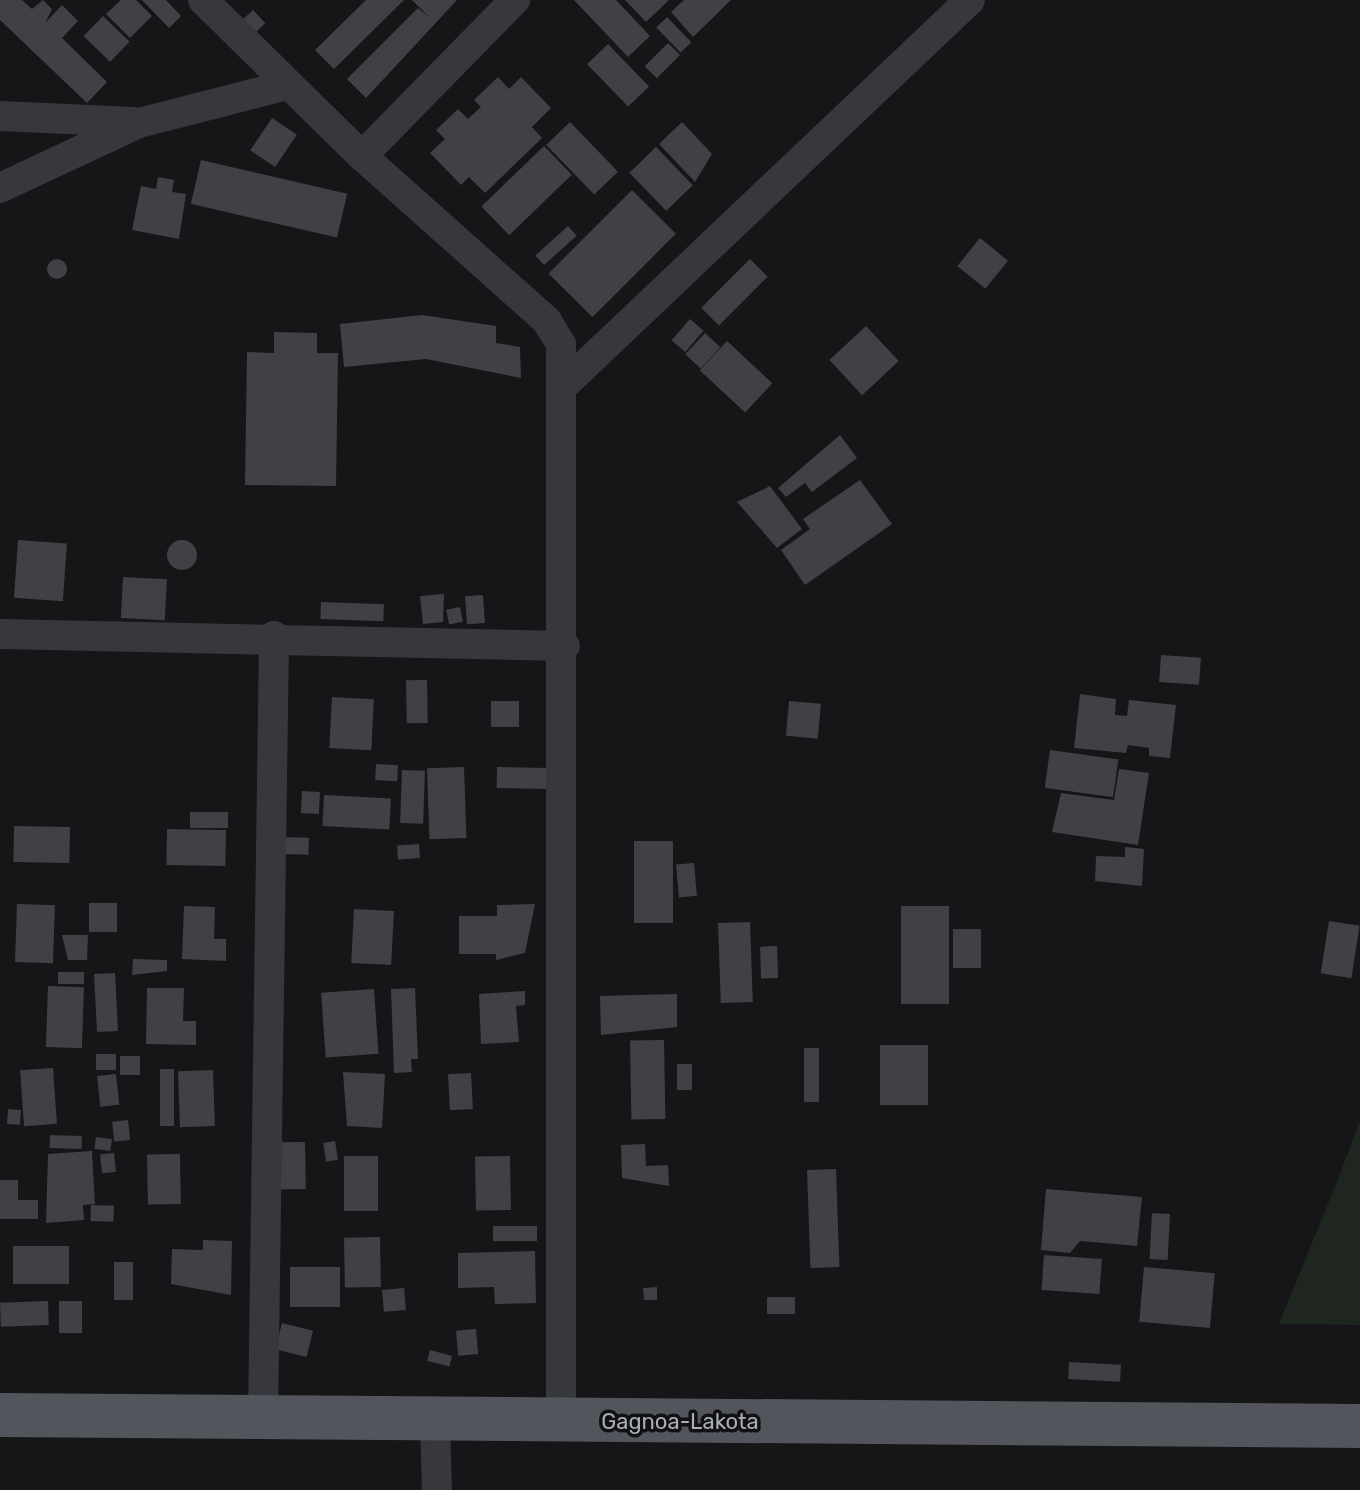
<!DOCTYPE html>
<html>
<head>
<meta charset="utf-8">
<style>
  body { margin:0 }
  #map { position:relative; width:1360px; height:1490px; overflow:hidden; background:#161618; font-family:Rubik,sans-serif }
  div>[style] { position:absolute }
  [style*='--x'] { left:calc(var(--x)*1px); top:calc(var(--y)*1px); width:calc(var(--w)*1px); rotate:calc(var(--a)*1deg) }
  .green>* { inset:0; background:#1e261f }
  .building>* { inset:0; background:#404145; transform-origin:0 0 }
  .round { border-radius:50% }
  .street>* { height:30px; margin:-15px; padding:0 15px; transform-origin:15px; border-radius:15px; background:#37383d }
  .primary>* { height:44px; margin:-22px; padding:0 22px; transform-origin:22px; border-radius:22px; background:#53555c }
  span { translate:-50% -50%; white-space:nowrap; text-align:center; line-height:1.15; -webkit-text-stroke:7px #111113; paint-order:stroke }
  .street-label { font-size:22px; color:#a8adb8 }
</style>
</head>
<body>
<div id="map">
  <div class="green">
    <div style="clip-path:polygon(1360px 1121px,1360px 1325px,1279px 1324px,1338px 1179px)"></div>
  </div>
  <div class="building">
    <div style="clip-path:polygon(0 0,22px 0,32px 9px,43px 0,52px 9px,45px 23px,62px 5px,78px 21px,62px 38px,107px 82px,87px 103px,0 20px)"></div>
    <div style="clip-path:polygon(121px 0,136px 0,152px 16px,130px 38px,106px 14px)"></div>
    <div style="clip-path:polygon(142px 0,166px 0,181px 16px,169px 28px)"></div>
    <div style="clip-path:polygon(366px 0,404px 0,334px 69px,315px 50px)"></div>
    <div style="clip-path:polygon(412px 0,457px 0,366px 98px,347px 79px,418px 8px,430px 18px)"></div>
    <div style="clip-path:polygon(574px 0,616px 0,650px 36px,628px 57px)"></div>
    <div style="clip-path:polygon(625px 0,669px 0,646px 22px)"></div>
    <div style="clip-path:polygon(684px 0,731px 0,693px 37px,671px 12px)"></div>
    <div style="left:253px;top:10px;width:18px;height:17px;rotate:47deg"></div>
    <div style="left:103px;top:16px;width:37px;height:28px;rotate:44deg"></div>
    <div style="left:667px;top:17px;width:35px;height:15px;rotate:46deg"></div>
    <div style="left:668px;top:43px;width:17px;height:33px;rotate:45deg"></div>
    <div style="left:608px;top:44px;width:59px;height:29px;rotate:46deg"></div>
    <div style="clip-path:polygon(498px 77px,509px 89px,521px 77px,551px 108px,532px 127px,542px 138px,485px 193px,469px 177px,461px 185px,430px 153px,445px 139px,436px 130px,458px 109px,468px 119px,481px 107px,474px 100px)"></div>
    <div style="left:272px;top:118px;width:30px;height:39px;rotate:34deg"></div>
    <div style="left:570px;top:122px;width:69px;height:33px;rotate:46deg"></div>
    <div style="clip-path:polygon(682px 122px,712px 154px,695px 182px,659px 144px)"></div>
    <div style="left:544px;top:146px;width:40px;height:87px;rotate:46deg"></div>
    <div style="left:656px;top:147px;width:53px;height:37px;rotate:46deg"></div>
    <div style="left:201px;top:160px;width:150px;height:45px;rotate:13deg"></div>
    <div style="clip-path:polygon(158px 177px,174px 180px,172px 192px,186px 194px,179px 239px,132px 230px,141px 186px,156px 189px)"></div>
    <div style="left:632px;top:190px;width:62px;height:118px;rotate:45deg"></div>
    <div style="left:568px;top:226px;width:13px;height:44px;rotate:48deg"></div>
    <div style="left:980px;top:238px;width:36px;height:36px;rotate:39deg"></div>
    <div class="round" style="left:47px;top:259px;width:20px;height:20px"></div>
    <div style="left:750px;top:259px;width:25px;height:69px;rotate:45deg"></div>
    <div style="clip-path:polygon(422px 315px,496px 326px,496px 343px,520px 347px,521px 378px,426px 359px,344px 367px,340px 324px)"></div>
    <div style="left:690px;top:319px;width:18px;height:28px;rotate:41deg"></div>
    <div style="left:866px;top:326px;width:48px;height:50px;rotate:47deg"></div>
    <div style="clip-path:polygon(274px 332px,317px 333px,317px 353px,338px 353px,336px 486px,245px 485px,247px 352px,274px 353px)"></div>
    <div style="left:705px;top:333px;width:21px;height:29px;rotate:43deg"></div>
    <div style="left:727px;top:341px;width:62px;height:40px;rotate:43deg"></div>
    <div style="clip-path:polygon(840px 435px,857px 458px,812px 492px,805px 483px,786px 497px,778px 488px)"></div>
    <div style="clip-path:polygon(860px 480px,892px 524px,805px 585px,781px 550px,810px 529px,803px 519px)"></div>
    <div style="clip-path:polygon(770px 486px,802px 529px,777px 548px,737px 502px)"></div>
    <div class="round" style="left:167px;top:540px;width:30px;height:30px"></div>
    <div style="left:18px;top:540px;width:49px;height:58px;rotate:4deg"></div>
    <div style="left:123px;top:577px;width:44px;height:41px;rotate:3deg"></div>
    <div style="clip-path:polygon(444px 594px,443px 622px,423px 624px,420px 596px)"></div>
    <div style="left:483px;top:595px;width:28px;height:18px;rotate:86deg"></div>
    <div style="left:321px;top:602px;width:63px;height:17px;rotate:2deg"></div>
    <div style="left:460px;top:607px;width:15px;height:14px;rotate:79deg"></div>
    <div style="left:1161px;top:655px;width:40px;height:27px;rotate:4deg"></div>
    <div style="left:427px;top:680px;width:43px;height:21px;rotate:89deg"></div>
    <div style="clip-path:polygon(1080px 694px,1116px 699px,1115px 715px,1127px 716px,1129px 700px,1176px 705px,1170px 758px,1149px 756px,1149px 748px,1128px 745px,1126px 753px,1074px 748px)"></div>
    <div style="left:332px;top:697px;width:42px;height:51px;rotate:3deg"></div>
    <div style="left:519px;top:701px;width:26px;height:28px;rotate:90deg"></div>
    <div style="left:789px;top:701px;width:32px;height:35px;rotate:5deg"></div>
    <div style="left:1050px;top:750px;width:69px;height:38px;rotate:8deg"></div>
    <div style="left:376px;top:764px;width:22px;height:16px;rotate:3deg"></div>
    <div style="left:464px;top:767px;width:71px;height:37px;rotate:88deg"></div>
    <div style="left:497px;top:767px;width:52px;height:21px;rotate:1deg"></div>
    <div style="clip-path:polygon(1119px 769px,1149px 773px,1138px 845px,1052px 832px,1061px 793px,1114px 800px)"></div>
    <div style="left:402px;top:770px;width:23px;height:53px;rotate:2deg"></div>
    <div style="left:302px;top:791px;width:18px;height:22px;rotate:3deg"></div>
    <div style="left:324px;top:795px;width:67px;height:31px;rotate:3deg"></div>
    <div style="left:190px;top:812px;width:38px;height:16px"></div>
    <div style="left:14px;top:826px;width:56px;height:36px;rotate:1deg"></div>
    <div style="left:167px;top:829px;width:59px;height:36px;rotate:1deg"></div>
    <div style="left:284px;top:837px;width:25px;height:17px;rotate:2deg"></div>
    <div style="left:634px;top:841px;width:39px;height:82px"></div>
    <div style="left:419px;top:844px;width:14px;height:22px;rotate:86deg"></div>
    <div style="clip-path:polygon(1125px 847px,1144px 849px,1142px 886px,1095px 881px,1096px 856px,1125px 857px)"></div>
    <div style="left:694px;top:863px;width:33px;height:18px;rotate:85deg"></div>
    <div style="left:89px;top:903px;width:28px;height:29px"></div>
    <div style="left:17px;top:904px;width:38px;height:58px;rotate:2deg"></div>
    <div style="clip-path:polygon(535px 904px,525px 953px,496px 960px,496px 954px,459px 954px,459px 916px,497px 916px,497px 905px)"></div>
    <div style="clip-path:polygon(184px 906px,215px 907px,214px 939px,226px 939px,226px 961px,182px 959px)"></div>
    <div style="left:949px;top:906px;width:98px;height:48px;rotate:90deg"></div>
    <div style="left:354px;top:909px;width:40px;height:54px;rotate:3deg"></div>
    <div style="left:1329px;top:921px;width:31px;height:53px;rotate:9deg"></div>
    <div style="left:750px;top:922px;width:80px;height:32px;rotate:88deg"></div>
    <div style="left:953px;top:929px;width:28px;height:39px"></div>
    <div style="clip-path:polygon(62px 935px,88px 935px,87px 960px,68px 960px)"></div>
    <div style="left:777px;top:946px;width:32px;height:17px;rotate:88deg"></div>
    <div style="clip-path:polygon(133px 959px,167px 960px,167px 971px,132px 975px)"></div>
    <div style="left:58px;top:972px;width:26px;height:12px"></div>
    <div style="left:115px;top:973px;width:58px;height:21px;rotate:87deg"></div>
    <div style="left:48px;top:986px;width:36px;height:61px;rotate:2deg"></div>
    <div style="clip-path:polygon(147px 988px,184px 988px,183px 1021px,196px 1021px,196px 1045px,146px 1044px)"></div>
    <div style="clip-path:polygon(415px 988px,418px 1059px,411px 1059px,412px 1072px,394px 1073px,391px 989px)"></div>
    <div style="left:374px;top:989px;width:65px;height:53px;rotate:86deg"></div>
    <div style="clip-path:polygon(525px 991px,525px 1005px,516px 1006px,519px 1042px,481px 1044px,479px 994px)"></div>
    <div style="clip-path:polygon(677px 994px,677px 1027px,601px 1035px,600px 996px)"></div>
    <div style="left:664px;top:1040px;width:79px;height:34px;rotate:89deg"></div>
    <div style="left:928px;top:1045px;width:60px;height:48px;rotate:90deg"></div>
    <div style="left:804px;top:1048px;width:15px;height:54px"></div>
    <div style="left:116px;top:1054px;width:16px;height:20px;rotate:90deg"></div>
    <div style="left:120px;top:1056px;width:20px;height:19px"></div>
    <div style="left:692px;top:1064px;width:26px;height:15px;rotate:90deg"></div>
    <div style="left:53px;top:1068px;width:56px;height:33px;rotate:86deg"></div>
    <div style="left:160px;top:1069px;width:14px;height:57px"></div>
    <div style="left:213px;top:1070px;width:56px;height:35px;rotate:88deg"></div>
    <div style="clip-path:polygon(343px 1072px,385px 1074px,382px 1128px,347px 1126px)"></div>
    <div style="left:471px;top:1073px;width:36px;height:23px;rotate:87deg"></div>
    <div style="left:116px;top:1074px;width:31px;height:19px;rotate:84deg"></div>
    <div style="left:8px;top:1109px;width:13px;height:15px;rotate:4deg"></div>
    <div style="left:128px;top:1120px;width:20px;height:16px;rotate:84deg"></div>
    <div style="left:50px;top:1135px;width:32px;height:13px;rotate:2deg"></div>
    <div style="left:96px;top:1137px;width:16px;height:12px;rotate:7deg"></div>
    <div style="left:335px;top:1141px;width:19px;height:12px;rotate:81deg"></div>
    <div style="left:305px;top:1142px;width:47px;height:35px;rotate:89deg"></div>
    <div style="clip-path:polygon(645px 1144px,646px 1166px,668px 1165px,669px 1186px,622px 1178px,621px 1145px)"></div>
    <div style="clip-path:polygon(92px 1151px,95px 1204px,83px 1205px,84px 1220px,46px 1223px,48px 1154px)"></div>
    <div style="left:114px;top:1153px;width:19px;height:14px;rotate:84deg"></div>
    <div style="left:180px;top:1154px;width:50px;height:33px;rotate:89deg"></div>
    <div style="left:344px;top:1156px;width:34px;height:55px"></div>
    <div style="left:510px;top:1156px;width:54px;height:35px;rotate:89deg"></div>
    <div style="left:836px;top:1169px;width:98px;height:29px;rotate:88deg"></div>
    <div style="clip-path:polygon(0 1180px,18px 1180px,18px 1200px,38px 1200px,38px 1219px,0 1219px)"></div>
    <div style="clip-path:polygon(1046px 1189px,1142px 1197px,1137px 1246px,1080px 1241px,1070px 1253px,1041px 1250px)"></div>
    <div style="left:91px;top:1205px;width:23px;height:16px;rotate:2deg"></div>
    <div style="left:1152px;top:1213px;width:18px;height:46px;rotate:3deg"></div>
    <div style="left:493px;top:1226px;width:44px;height:15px"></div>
    <div style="left:380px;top:1237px;width:50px;height:36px;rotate:89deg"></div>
    <div style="clip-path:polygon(203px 1240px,232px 1241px,231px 1295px,171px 1284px,172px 1249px,203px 1250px)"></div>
    <div style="left:69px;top:1246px;width:38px;height:56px;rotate:90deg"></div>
    <div style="clip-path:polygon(535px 1251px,536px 1303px,495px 1304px,494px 1287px,458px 1288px,458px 1253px)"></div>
    <div style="left:1044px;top:1255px;width:58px;height:35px;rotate:4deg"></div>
    <div style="left:114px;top:1262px;width:19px;height:38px"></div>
    <div style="left:340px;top:1267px;width:40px;height:50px;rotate:90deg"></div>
    <div style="left:1144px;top:1267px;width:71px;height:55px;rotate:5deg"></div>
    <div style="clip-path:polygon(657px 1287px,657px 1300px,644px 1300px,643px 1288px)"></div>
    <div style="left:404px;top:1288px;width:22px;height:22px;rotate:85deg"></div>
    <div style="left:795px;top:1297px;width:17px;height:28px;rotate:90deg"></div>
    <div style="left:48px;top:1301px;width:24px;height:48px;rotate:88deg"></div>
    <div style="left:82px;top:1301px;width:32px;height:23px;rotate:90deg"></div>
    <div style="left:282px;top:1323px;width:32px;height:27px;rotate:14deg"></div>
    <div style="left:476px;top:1329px;width:25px;height:20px;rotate:85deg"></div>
    <div style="left:430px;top:1350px;width:23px;height:11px;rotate:15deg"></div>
    <div style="left:1069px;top:1362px;width:52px;height:17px;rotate:3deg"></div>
  </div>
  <div class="street">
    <div style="--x:203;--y:0;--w:223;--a:44.5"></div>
    <div style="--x:362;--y:156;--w:248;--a:41.7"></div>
    <div style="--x:547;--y:321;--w:27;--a:59"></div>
    <div style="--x:561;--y:344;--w:1077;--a:90"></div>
    <div style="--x:0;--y:116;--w:134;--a:2.6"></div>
    <div style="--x:362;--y:156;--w:219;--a:-45.6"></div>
    <div style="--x:0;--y:188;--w:153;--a:-25.1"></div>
    <div style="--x:139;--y:123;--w:153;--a:-14.4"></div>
    <div style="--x:565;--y:384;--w:558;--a:-43.48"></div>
    <div style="--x:0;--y:634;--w:565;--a:1.22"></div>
    <div style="--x:263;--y:1417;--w:781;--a:-89.19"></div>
    <div style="--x:435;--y:1423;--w:67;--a:88.3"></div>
  </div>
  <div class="primary">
    <div style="--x:0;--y:1415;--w:1360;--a:0.46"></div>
  </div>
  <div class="street-label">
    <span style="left:680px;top:1422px">Gagnoa-Lakota</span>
  </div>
</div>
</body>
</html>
